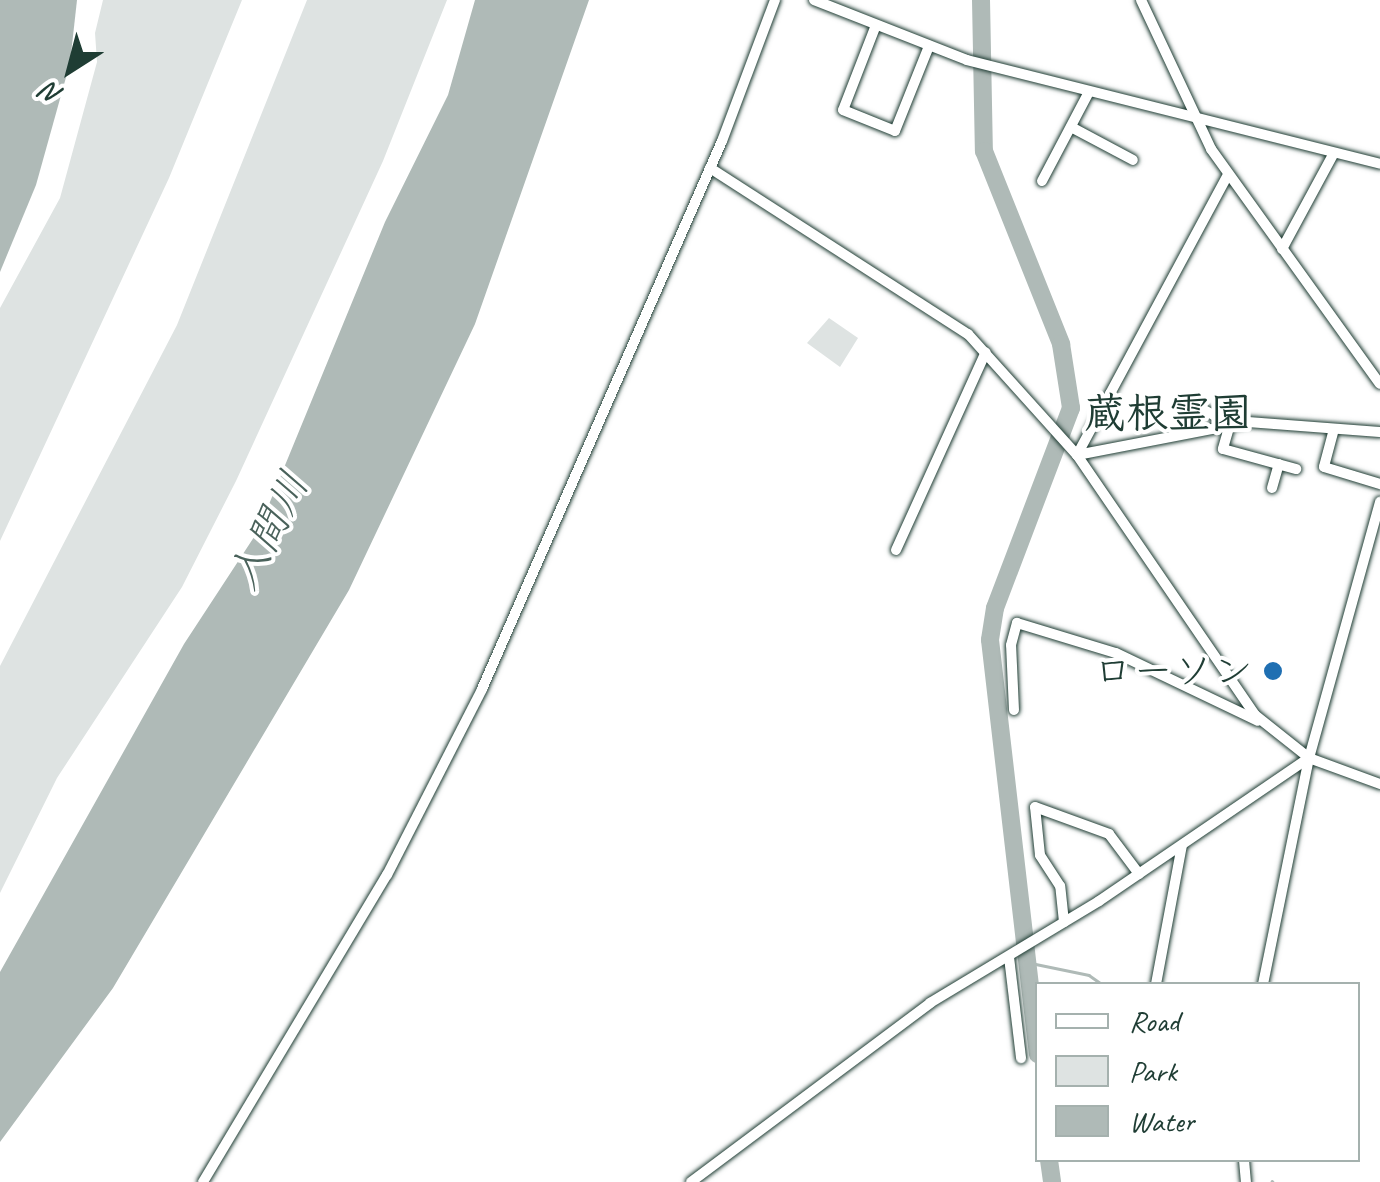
<!DOCTYPE html>
<html>
<head>
<meta charset="utf-8">
<style>
  body { margin:0 }
  #map { position:relative; width:1380px; height:1182px; overflow:hidden; background:#fff; font-family:Caveat,"Klee One",sans-serif }
  div>[style] { position:absolute }
  [style*='--x'] { left:calc(var(--x)*1px); top:calc(var(--y)*1px); width:calc(var(--w)*1px); rotate:calc(var(--a)*1deg) }
  .green>* { inset:0; background:#dee3e2 }
  .water>* { inset:0; background:#afbab7 }
  .stream>* { height:2.5px; margin:-1.25px; padding:0 1.25px; transform-origin:1.25px; border-radius:1.25px; background:#afbab7 }
  .river>* { height:18px; margin:-9px; padding:0 9px; transform-origin:9px; border-radius:9px; background:#afbab7 }
  .roads { filter:drop-shadow(0 0 2px #1f3d34) drop-shadow(0 0 2px #1f3d34) }
  .minor>* { height:10px; margin:-5px; padding:0 5px; transform-origin:5px; border-radius:5px; background:#fff }
  .dots>* { width:28px; height:28px; translate:-50% -50%; box-sizing:border-box; border:5px solid #fff; border-radius:50% }
  span { translate:-50% -50%; white-space:nowrap; text-align:center; line-height:1.15; -webkit-text-stroke:8px #fff; paint-order:stroke }
  .poi-label { font-size:40px; color:#1f3d34 }
  .right { translate:-100% -50%; text-align:right }
  .neighbourhood-label { font-size:42px; color:#1f3d34; font-weight:700 }
  .water-label { font-size:42px; color:#4a625b; font-style:italic }
  .legend { position:absolute; left:1035px; top:982px; width:325px; height:180px; box-sizing:border-box; background:#fff; border:2px solid #a5b1ae; margin:0; padding:12px 18px; list-style:none; font-size:30px; color:#1f3d34 }
  .legend li { display:flex; align-items:center; gap:20px; height:50px }
  .legend b { width:50px; border:2px solid #a5b1ae }
  .north { position:absolute; left:20px; top:20px; width:100px; height:100px; -webkit-text-stroke:8px #fff; paint-order:stroke; rotate:216deg; font-size:28px; font-weight:700; line-height:40px; text-align:center; color:#1f3d34 }
  .north::after { content:''; display:block; margin:auto; width:35px; height:45px; background:#1f3d34; clip-path:polygon(50% 0,100% 100%,50% 72%,0 100%) }
</style>
</head>
<body>
<div id="map">
  <div class="green">
    <div style="clip-path:polygon(103px 0,242px 0,169px 178px,0 541px,0 308px,60px 198px,97px 62px,95px 33px)"></div>
    <div style="clip-path:polygon(307px 0,447px 0,383px 161px,236px 481px,182px 587px,57px 778px,0 893px,0 666px,177px 325px)"></div>
    <div style="clip-path:polygon(829px 318px,858px 338px,840px 367px,807px 343px)"></div>
  </div>
  <div class="water">
    <div style="clip-path:polygon(0 0,77px 0,70px 63px,36px 185px,0 272px)"></div>
    <div style="clip-path:polygon(475px 0,589px 0,475px 324px,349px 590px,113px 988px,0 1142px,0 972px,184px 644px,258px 531px,385px 222px,448px 95px)"></div>
  </div>
  <div class="stream">
    <div style="--x:1026;--y:962;--w:64;--a:11.7"></div>
    <div style="--x:1089;--y:975;--w:16;--a:35"></div>
    <div style="--x:1272;--y:1181;--w:1;--a:45"></div>
  </div>
  <div class="river">
    <div style="--x:981;--y:0;--w:151;--a:88.9"></div>
    <div style="--x:984;--y:151;--w:208;--a:68.2"></div>
    <div style="--x:1061;--y:344;--w:65;--a:81.1"></div>
    <div style="--x:1071;--y:408;--w:214;--a:110.8"></div>
    <div style="--x:995;--y:608;--w:32;--a:99"></div>
    <div style="--x:990;--y:640;--w:417;--a:83.4"></div>
    <div style="--x:1049;--y:1160;--w:22;--a:82"></div>
  </div>
  <div class="roads">
    <div class="minor">
      <div style="--x:814;--y:0;--w:164;--a:21.4"></div>
      <div style="--x:967;--y:60;--w:426;--a:14.1"></div>
      <div style="--x:1141;--y:0;--w:165;--a:64.8"></div>
      <div style="--x:1211;--y:149;--w:289;--a:54.3"></div>
      <div style="--x:876;--y:25;--w:91;--a:111.2"></div>
      <div style="--x:843;--y:110;--w:56;--a:22"></div>
      <div style="--x:895;--y:131;--w:92;--a:-68.2"></div>
      <div style="--x:1071;--y:127;--w:70;--a:28"></div>
      <div style="--x:710;--y:168;--w:307;--a:32.8"></div>
      <div style="--x:968;--y:334;--w:163;--a:48"></div>
      <div style="--x:1077;--y:455;--w:315;--a:55.6"></div>
      <div style="--x:1255;--y:715;--w:69;--a:38.5"></div>
      <div style="--x:1309;--y:758;--w:76;--a:20.1"></div>
      <div style="--x:1042;--y:181;--w:101;--a:-62.2"></div>
      <div style="--x:1282;--y:249;--w:109;--a:-61.6"></div>
      <div style="--x:1197;--y:406;--w:38;--a:29"></div>
      <div style="--x:1230;--y:424;--w:26;--a:106"></div>
      <div style="--x:1223;--y:449;--w:76;--a:15.3"></div>
      <div style="--x:1334;--y:429;--w:39;--a:105"></div>
      <div style="--x:1324;--y:467;--w:59;--a:16.9"></div>
      <div style="--x:1077;--y:455;--w:319;--a:-61.7"></div>
      <div style="--x:1077;--y:455;--w:174;--a:-10.9"></div>
      <div style="--x:1248;--y:422;--w:132;--a:4.3"></div>
      <div style="--x:1272;--y:488;--w:25;--a:-74"></div>
      <div style="--x:896;--y:550;--w:217;--a:-65.6"></div>
      <div style="--x:1014;--y:710;--w:65;--a:-92.6"></div>
      <div style="--x:1011;--y:645;--w:23;--a:-75"></div>
      <div style="--x:1017;--y:623;--w:103;--a:16.9"></div>
      <div style="--x:1116;--y:653;--w:157;--a:25.6"></div>
      <div style="--x:1064;--y:922;--w:36;--a:-96"></div>
      <div style="--x:1060;--y:886;--w:37;--a:-123"></div>
      <div style="--x:1040;--y:855;--w:48;--a:-95.9"></div>
      <div style="--x:1035;--y:807;--w:79;--a:20"></div>
      <div style="--x:1109;--y:834;--w:50;--a:53.1"></div>
      <div style="--x:1009;--y:957;--w:102;--a:83.2"></div>
      <div style="--x:1156;--y:984;--w:141;--a:-79.4"></div>
      <div style="--x:1263;--y:984;--w:231;--a:-78.5"></div>
      <div style="--x:1309;--y:758;--w:266;--a:-74.5"></div>
      <div style="--x:1244;--y:1160;--w:22;--a:85"></div>
      <div style="--x:203;--y:1182;--w:358;--a:-59.1"></div>
      <div style="--x:387;--y:875;--w:209;--a:-62.9"></div>
      <div style="--x:482;--y:689;--w:598;--a:-66.35"></div>
      <div style="--x:722;--y:141;--w:151;--a:-69.4"></div>
      <div style="--x:691;--y:1182;--w:299;--a:-36.8"></div>
      <div style="--x:930;--y:1003;--w:197;--a:-31.1"></div>
      <div style="--x:1099;--y:901;--w:254;--a:-34.3"></div>
    </div>
  </div>
  <div class="dots">
    <div style="left:1273px;top:671px;background:#1f6fb2"></div>
  </div>
  <div class="poi-label">
    <span class="right" style="left:1253px;top:671px">ローソン</span>
  </div>
  <div class="neighbourhood-label">
    <span style="left:1168px;top:414px">蔵根霊園</span>
  </div>
  <div class="water-label">
    <span style="left:269px;top:531px;rotate:-63deg">入間川</span>
  </div>
  <ul class="legend">
  <li><b style="height:12px;background:#fff"></b>Road</li>
  <li><b style="height:28px;background:#dee3e2"></b>Park</li>
  <li><b style="height:28px;background:#afbab7"></b>Water</li>
  </ul>
  <div class="north">N</div>
</div>
</body>
</html>
